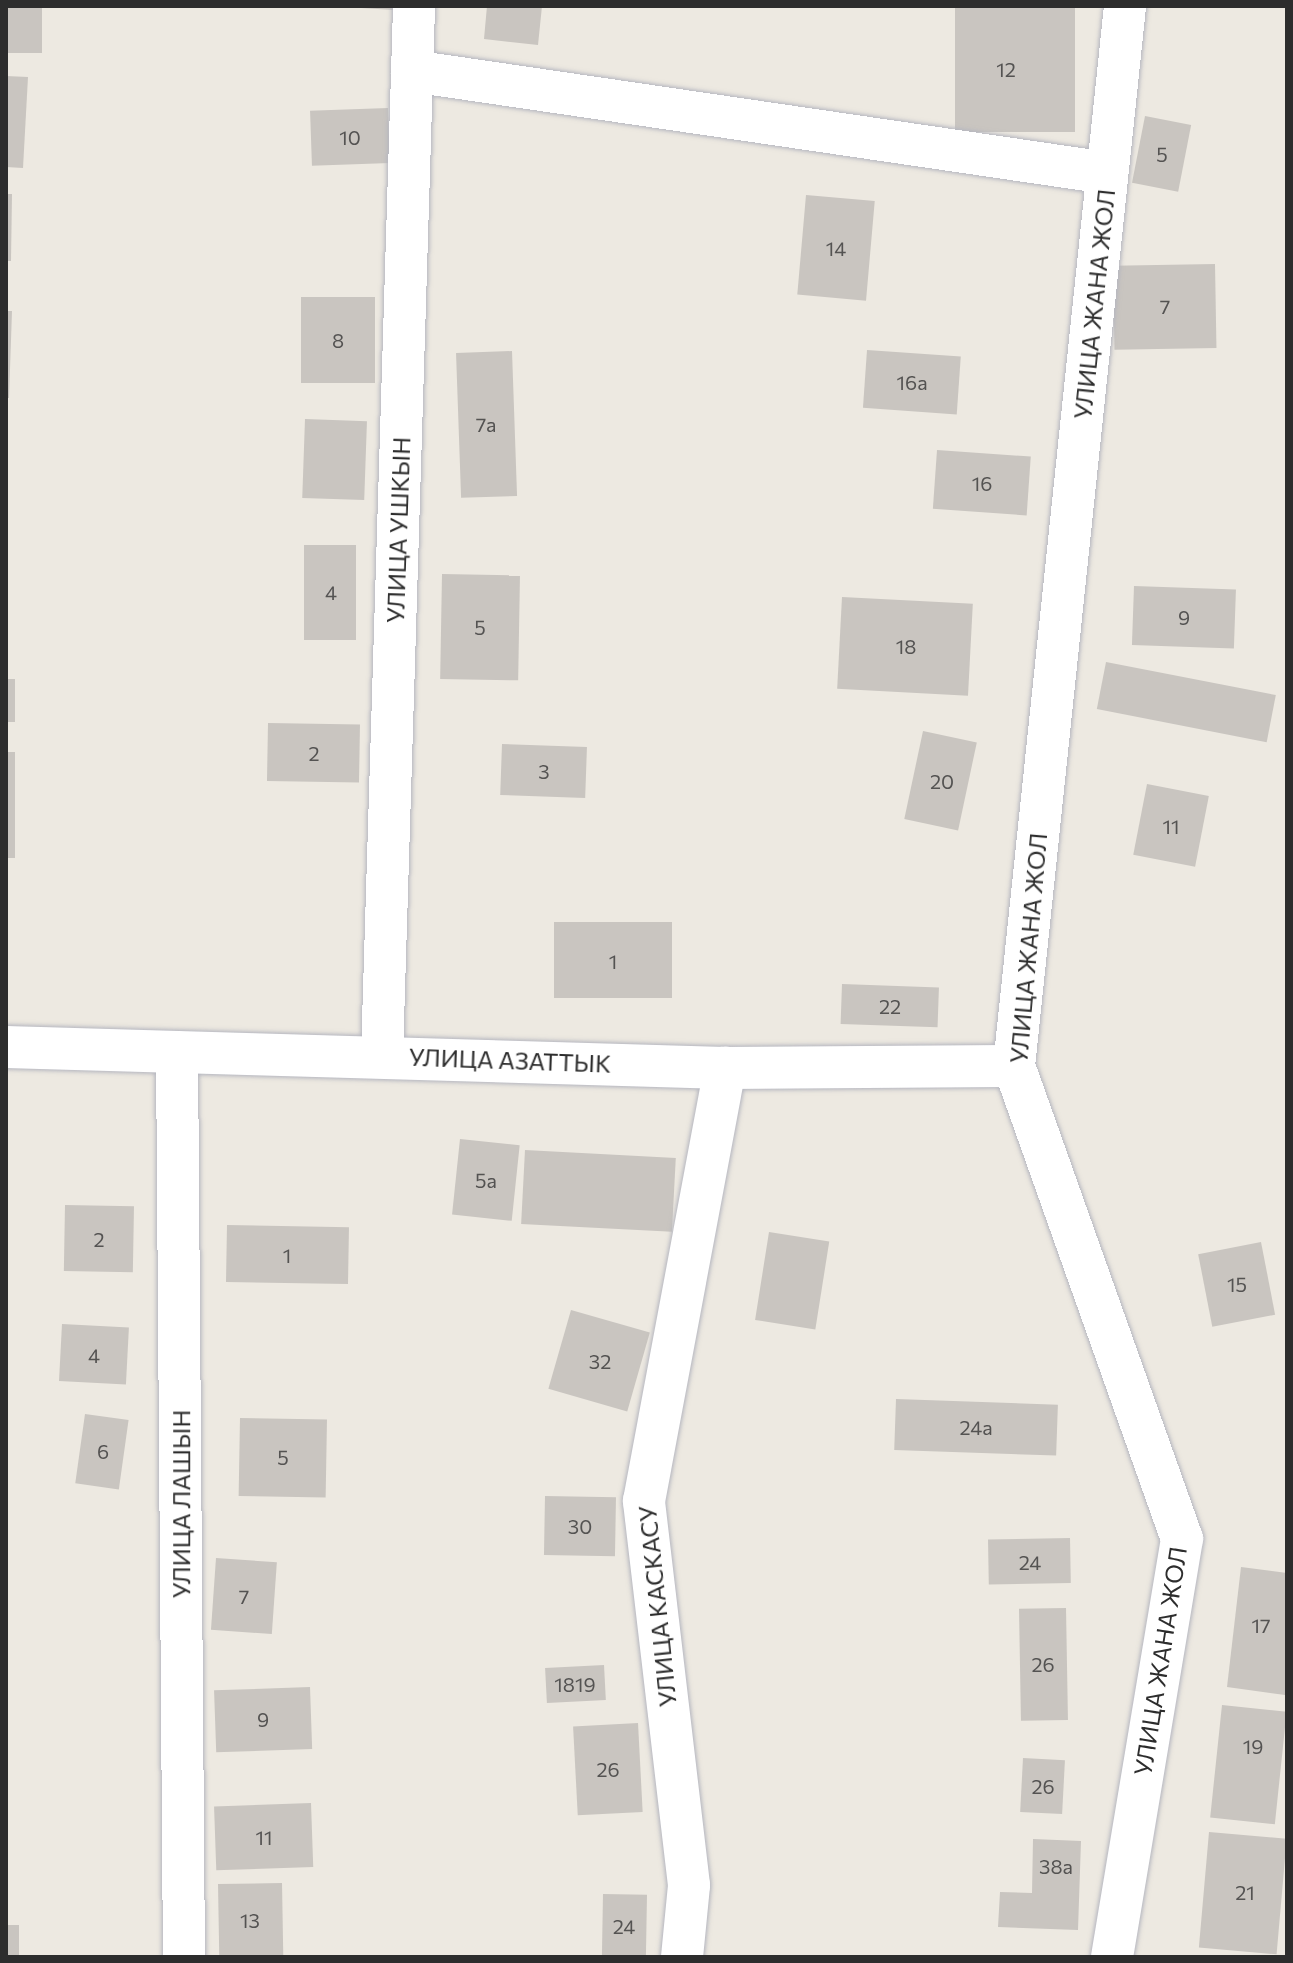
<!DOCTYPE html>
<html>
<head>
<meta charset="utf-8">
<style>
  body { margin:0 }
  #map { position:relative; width:1293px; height:1963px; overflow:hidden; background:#ede9e1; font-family:Commissioner,sans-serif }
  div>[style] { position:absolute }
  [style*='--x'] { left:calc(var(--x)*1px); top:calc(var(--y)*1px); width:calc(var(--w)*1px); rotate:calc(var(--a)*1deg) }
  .building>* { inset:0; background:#c9c5c0; transform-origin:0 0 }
  .roads { filter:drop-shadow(0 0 2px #b5b6bf) drop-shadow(0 0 2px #b5b6bf) }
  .minor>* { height:42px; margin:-21px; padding:0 21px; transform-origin:21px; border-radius:21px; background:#fff }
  span { translate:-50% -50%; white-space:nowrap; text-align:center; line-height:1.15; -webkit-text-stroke:6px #fff; paint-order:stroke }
  .number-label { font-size:20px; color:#545352 }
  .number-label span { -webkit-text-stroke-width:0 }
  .street-label { font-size:24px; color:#2d2d2d }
  .frame { position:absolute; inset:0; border:8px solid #2d2d2d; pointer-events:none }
</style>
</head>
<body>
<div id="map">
  <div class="building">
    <div style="left:6px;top:6px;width:36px;height:47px"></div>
    <div style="clip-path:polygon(361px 6px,410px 6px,410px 11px,361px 8px)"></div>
    <div style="clip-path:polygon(487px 6px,542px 6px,538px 45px,484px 39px)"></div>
    <div style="left:955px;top:6px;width:120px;height:126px"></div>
    <div style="clip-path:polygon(6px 76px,28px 77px,23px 168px,6px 167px)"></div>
    <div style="left:388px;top:108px;width:55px;height:78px;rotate:88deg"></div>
    <div style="left:1145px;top:116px;width:47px;height:68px;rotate:11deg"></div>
    <div style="clip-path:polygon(6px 194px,12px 194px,11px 261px,6px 261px)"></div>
    <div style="left:806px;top:195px;width:69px;height:100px;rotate:5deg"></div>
    <div style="left:1215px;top:264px;width:84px;height:102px;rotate:89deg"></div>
    <div style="left:301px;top:297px;width:74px;height:86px"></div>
    <div style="clip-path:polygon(6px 311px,12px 311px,9px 398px,6px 398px)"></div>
    <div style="left:867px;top:350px;width:94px;height:58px;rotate:4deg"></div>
    <div style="left:512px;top:351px;width:145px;height:56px;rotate:88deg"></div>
    <div style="left:305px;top:419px;width:62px;height:79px;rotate:2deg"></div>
    <div style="left:937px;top:450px;width:94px;height:59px;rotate:4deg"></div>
    <div style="left:304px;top:545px;width:52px;height:95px"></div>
    <div style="left:442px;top:574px;width:78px;height:105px;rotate:1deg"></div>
    <div style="left:1134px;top:586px;width:102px;height:59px;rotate:2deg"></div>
    <div style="left:842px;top:597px;width:131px;height:92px;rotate:3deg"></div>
    <div style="left:1106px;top:662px;width:173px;height:48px;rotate:11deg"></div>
    <div style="left:6px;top:679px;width:9px;height:43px"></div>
    <div style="left:268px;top:723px;width:92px;height:58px;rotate:1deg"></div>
    <div style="left:923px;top:731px;width:55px;height:90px;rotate:12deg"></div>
    <div style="left:502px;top:744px;width:85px;height:51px;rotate:2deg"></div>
    <div style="left:6px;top:752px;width:9px;height:106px"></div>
    <div style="left:1147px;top:784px;width:63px;height:72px;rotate:11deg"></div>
    <div style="left:554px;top:922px;width:118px;height:76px"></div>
    <div style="left:842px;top:984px;width:97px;height:40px;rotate:2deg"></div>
    <div style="left:460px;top:1139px;width:60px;height:76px;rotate:6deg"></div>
    <div style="left:525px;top:1150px;width:151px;height:74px;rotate:3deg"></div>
    <div style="left:65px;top:1205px;width:69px;height:66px;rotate:1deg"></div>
    <div style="left:227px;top:1225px;width:122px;height:57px;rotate:1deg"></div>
    <div style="left:769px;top:1232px;width:61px;height:89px;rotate:9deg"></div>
    <div style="left:1261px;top:1242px;width:74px;height:64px;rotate:79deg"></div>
    <div style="left:571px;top:1310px;width:82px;height:82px;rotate:16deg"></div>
    <div style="left:62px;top:1324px;width:67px;height:57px;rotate:3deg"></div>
    <div style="left:896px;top:1399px;width:162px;height:51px;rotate:2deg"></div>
    <div style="left:85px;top:1414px;width:44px;height:70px;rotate:8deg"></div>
    <div style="left:240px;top:1418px;width:87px;height:78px;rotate:1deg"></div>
    <div style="left:545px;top:1496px;width:71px;height:59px;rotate:1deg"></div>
    <div style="left:1070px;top:1538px;width:45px;height:82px;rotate:89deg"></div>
    <div style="left:216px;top:1558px;width:61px;height:72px;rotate:4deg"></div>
    <div style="clip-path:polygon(1241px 1567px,1287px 1573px,1285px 1695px,1227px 1687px)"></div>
    <div style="left:1066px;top:1608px;width:112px;height:47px;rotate:89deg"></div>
    <div style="left:604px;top:1665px;width:35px;height:59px;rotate:87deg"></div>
    <div style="left:310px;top:1687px;width:62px;height:96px;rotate:88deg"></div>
    <div style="left:1222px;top:1705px;width:65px;height:113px;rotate:6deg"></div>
    <div style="left:638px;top:1723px;width:89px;height:65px;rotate:87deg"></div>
    <div style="left:1023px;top:1758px;width:42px;height:54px;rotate:3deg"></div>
    <div style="left:311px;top:1803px;width:64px;height:97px;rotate:88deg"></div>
    <div style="left:1209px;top:1832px;width:78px;height:116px;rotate:5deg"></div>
    <div style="clip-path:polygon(1033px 1839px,1081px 1841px,1078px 1930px,998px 1927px,1000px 1892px,1032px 1893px)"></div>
    <div style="left:282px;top:1883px;width:74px;height:64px;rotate:89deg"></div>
    <div style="left:603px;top:1894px;width:44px;height:63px;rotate:1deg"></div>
    <div style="left:6px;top:1925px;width:13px;height:32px"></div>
  </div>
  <div class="roads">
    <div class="minor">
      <div style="--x:412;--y:71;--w:702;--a:8.35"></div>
      <div style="--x:6;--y:1047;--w:719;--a:1.67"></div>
      <div style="--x:725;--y:1068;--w:289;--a:-0.4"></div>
      <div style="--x:177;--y:1052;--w:905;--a:89.56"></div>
      <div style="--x:382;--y:1055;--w:1049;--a:-88.25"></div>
      <div style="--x:682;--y:1957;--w:72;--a:-84.4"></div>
      <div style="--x:689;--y:1885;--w:387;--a:-96.7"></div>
      <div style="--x:644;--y:1501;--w:441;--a:-79.4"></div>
      <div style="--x:1112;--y:1957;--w:424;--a:-80.5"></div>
      <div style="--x:1182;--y:1539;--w:502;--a:-109.55"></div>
      <div style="--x:1014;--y:1066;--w:1066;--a:-84.02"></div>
    </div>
  </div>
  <div class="number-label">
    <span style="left:1006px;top:69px">12</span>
    <span style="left:350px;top:137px">10</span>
    <span style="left:1162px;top:154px">5</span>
    <span style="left:836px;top:248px">14</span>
    <span style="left:1165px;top:306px">7</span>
    <span style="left:338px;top:340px">8</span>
    <span style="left:912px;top:382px">16а</span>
    <span style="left:486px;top:424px">7а</span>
    <span style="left:982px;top:483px">16</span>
    <span style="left:331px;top:592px">4</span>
    <span style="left:1184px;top:617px">9</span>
    <span style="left:480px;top:627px">5</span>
    <span style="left:906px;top:646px">18</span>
    <span style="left:314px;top:753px">2</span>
    <span style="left:544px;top:771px">3</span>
    <span style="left:942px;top:781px">20</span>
    <span style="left:1171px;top:826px">11</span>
    <span style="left:613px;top:961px">1</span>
    <span style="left:890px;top:1006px">22</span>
    <span style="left:486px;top:1180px">5а</span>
    <span style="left:99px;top:1239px">2</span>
    <span style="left:287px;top:1255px">1</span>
    <span style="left:1237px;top:1284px">15</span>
    <span style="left:94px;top:1355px">4</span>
    <span style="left:600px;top:1361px">32</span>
    <span style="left:976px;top:1427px">24а</span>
    <span style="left:103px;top:1451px">6</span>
    <span style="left:283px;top:1457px">5</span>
    <span style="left:580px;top:1526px">30</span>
    <span style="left:1030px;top:1562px">24</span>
    <span style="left:244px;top:1596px">7</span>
    <span style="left:1261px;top:1625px">17</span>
    <span style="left:1043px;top:1664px">26</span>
    <span style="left:575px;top:1684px">1819</span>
    <span style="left:263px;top:1719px">9</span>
    <span style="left:1253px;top:1746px">19</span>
    <span style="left:608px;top:1769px">26</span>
    <span style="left:1043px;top:1786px">26</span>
    <span style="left:264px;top:1837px">11</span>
    <span style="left:1056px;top:1866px">38а</span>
    <span style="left:1245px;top:1892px">21</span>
    <span style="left:250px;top:1920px">13</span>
    <span style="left:624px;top:1926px">24</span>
  </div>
  <div class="street-label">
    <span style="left:1094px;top:304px;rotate:-84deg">УЛИЦА ЖАНА ЖОЛ</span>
    <span style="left:398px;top:530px;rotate:-88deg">УЛИЦА УШКЫН</span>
    <span style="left:1028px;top:948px;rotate:-85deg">УЛИЦА ЖАНА ЖОЛ</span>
    <span style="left:510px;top:1060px;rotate:2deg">УЛИЦА АЗАТТЫК</span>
    <span style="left:181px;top:1504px;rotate:-90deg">УЛИЦА ЛАШЫН</span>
    <span style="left:657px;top:1606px;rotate:-96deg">УЛИЦА КАСКАСУ</span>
    <span style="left:1160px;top:1661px;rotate:-81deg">УЛИЦА ЖАНА ЖОЛ</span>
  </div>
  <div class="frame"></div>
</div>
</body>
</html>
